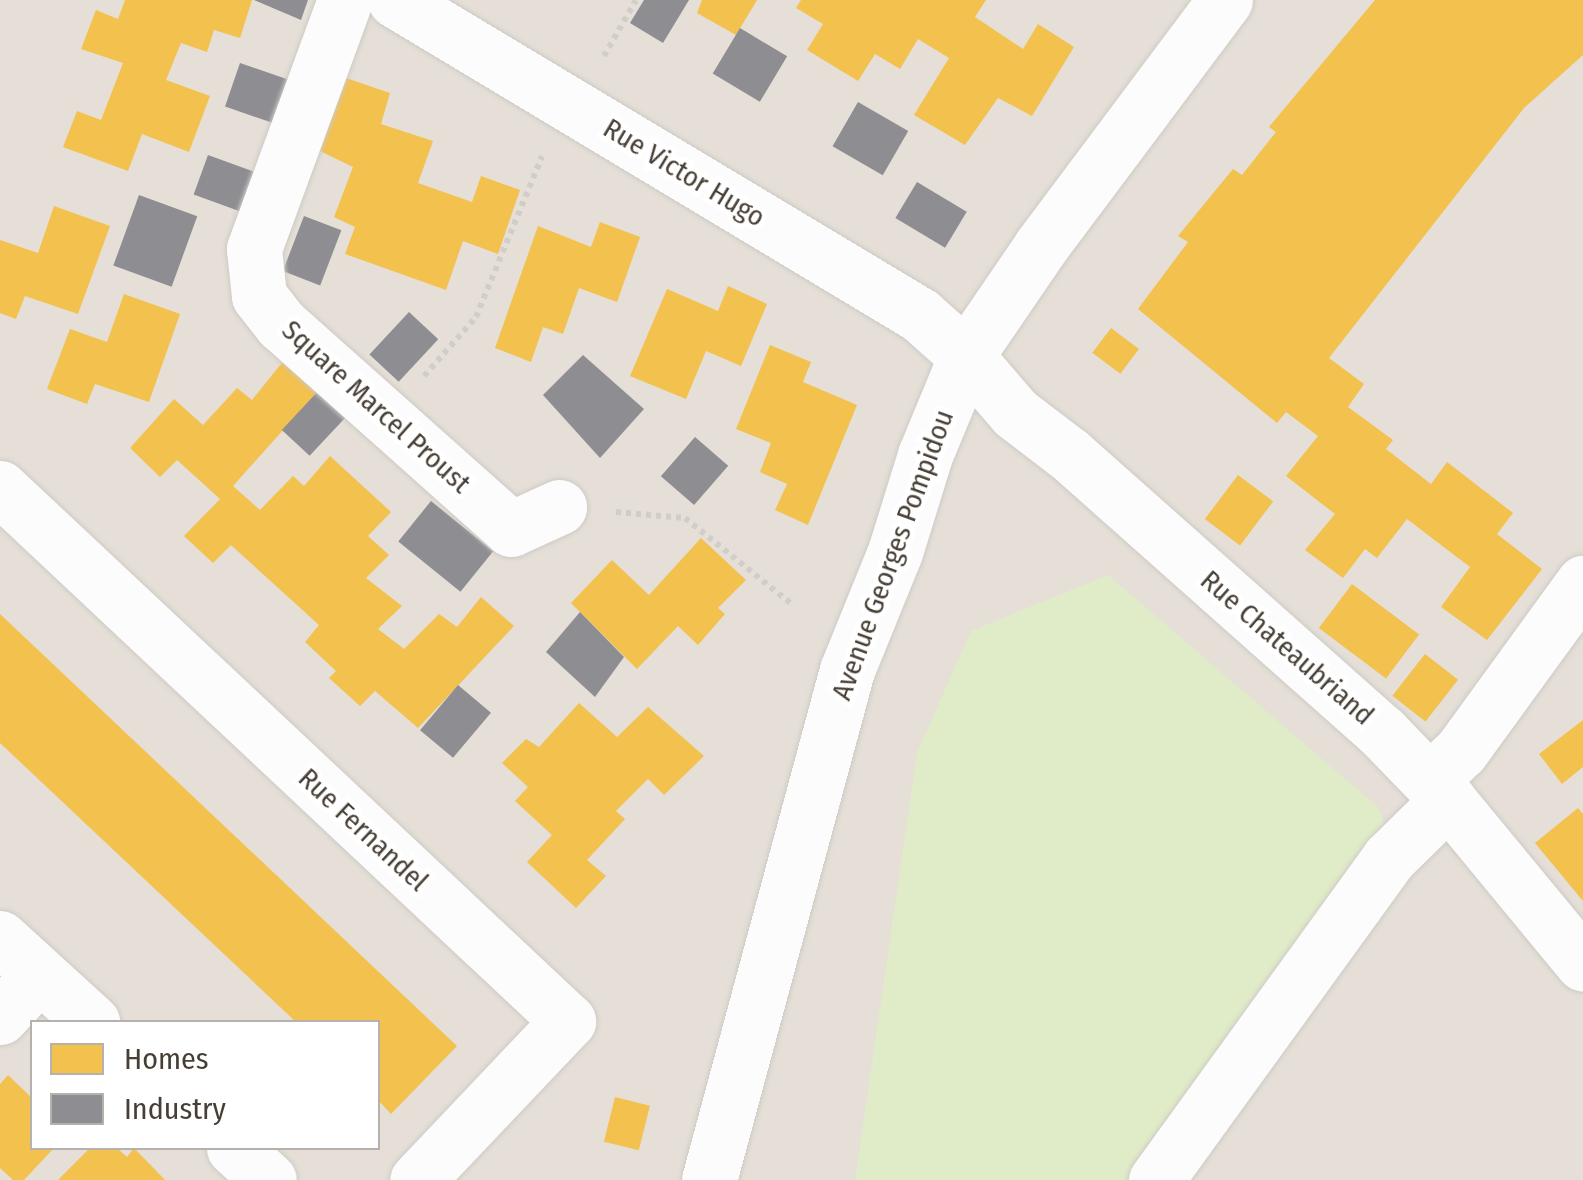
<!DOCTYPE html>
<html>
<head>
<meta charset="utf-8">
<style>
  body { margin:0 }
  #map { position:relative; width:1583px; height:1180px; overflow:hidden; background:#f0eeea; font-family:"Fira Sans Condensed",sans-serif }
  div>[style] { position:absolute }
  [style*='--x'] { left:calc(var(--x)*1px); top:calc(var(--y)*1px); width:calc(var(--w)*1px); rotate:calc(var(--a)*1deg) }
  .residential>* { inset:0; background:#e5dfd7 }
  .green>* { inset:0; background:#e0ebc8 }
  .homes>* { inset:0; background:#f2c14e; transform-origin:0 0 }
  .industry>* { inset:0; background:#8d8d92; transform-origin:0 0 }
  .path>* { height:6px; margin-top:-3px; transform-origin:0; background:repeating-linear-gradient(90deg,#d1ceca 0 5px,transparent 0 10px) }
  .roads { filter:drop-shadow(0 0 2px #cdcac5) drop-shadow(0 0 2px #cdcac5) }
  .street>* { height:55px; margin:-27.5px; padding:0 27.5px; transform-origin:27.5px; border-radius:27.5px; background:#fdfcfc }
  span { translate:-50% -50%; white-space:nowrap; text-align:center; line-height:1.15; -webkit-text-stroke:10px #fff; paint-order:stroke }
  .street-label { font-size:28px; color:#473f35 }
  .legend { position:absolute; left:30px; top:1020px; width:350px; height:130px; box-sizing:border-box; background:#fff; border:2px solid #b5b2ae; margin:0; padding:12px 18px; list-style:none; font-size:30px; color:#473f35 }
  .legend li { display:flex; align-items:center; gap:20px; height:50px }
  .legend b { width:50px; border:2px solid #b5b2ae }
</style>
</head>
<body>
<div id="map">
  <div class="residential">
    <div style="clip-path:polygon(evenodd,0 0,1583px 0,1583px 1180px,0 1180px,0 0,32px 1022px,378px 1022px,378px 1148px,32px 1148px,32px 1022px)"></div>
  </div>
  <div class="green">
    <div style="clip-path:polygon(1108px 575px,1378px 807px,1407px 883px,1190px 1180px,855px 1180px,917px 753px,971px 631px)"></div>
  </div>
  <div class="homes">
    <div style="clip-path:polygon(125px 0,252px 0,240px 38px,214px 30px,207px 52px,181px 43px,166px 80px,210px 96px,189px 152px,142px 134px,128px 171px,63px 147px,77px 111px,101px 120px,123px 63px,81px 49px,96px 10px,118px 19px)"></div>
    <div style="clip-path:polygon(702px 0,757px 0,736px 35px,697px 13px)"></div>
    <div style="clip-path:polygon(801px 0,986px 0,975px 17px,1023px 49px,1038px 24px,1074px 47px,1032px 116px,998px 98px,965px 145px,914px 115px,949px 58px,918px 39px,900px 69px,875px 54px,858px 81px,807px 50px,823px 24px,796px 8px)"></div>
    <div style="clip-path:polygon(1375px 0,1583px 0,1583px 55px,1524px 108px,1329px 358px,1364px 384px,1348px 407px,1393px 440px,1386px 449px,1431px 484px,1447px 462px,1513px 513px,1497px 534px,1542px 569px,1487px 640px,1441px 607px,1470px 567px,1407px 519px,1377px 558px,1365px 549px,1343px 578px,1305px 550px,1335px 514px,1286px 476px,1318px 436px,1286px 412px,1277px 423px,1138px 309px,1188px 242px,1178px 236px,1233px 169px,1242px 175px,1276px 132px,1269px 127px)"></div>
    <div style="clip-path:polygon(346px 78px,390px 93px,381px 124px,433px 141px,418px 183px,472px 202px,481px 176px,520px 190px,498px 254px,463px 241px,446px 290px,345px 254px,355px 227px,334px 217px,353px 167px,320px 151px)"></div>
    <div style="clip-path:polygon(54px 206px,110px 226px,78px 314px,25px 296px,16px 319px,0 313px,0 240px,38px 253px)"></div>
    <div style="clip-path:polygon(600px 222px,640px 237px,617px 302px,579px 288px,563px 334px,543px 327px,531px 362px,495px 348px,538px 226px,591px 247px)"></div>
    <div style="clip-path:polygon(728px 286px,767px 304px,741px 366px,706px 351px,686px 399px,630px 376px,667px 289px,718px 311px)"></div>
    <div style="clip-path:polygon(124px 294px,180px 314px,149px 402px,95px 384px,87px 404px,47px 389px,70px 329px,107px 342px)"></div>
    <div style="left:1111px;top:328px;width:35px;height:31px;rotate:37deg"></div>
    <div style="clip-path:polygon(770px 345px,811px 362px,803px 382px,857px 405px,808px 525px,775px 510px,787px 484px,760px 472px,771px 443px,736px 429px)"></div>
    <div style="clip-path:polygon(285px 359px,320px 389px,233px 486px,260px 510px,293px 476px,304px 486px,330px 456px,391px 512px,368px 536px,389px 555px,366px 578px,402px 606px,378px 629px,404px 649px,439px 614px,457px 627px,481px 597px,514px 626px,418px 728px,375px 691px,360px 706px,329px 678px,336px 671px,305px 642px,319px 625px,231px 545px,213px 563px,184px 536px,220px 499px,177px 460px,160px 477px,130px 448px,174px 399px,203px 425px,237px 388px,252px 400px)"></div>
    <div style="left:1238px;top:475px;width:44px;height:55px;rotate:37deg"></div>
    <div style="clip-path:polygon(701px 538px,746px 580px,718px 608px,725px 614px,698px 645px,678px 626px,637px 669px,571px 603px,612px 560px,649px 595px)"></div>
    <div style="left:1352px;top:584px;width:84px;height:55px;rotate:37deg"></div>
    <div style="clip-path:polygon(0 614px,457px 1046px,391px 1114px,378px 1100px,378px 1022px,296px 1022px,0 743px)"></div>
    <div style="left:1425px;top:654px;width:42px;height:53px;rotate:38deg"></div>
    <div style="clip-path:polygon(579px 703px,617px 737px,648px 707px,704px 756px,664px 795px,648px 779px,616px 811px,625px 819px,587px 860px,606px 876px,576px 908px,527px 862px,552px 835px,515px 801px,528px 787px,502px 763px,526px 739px,539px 747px)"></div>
    <div style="clip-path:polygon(1583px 720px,1583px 767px,1562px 784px,1539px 754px)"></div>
    <div style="clip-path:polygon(1578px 808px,1583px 814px,1583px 901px,1535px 843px)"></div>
    <div style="clip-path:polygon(8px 1075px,32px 1098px,32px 1148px,54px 1148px,24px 1180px,13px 1180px,0 1168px,0 1084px)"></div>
    <div style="left:615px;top:1097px;width:36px;height:46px;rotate:14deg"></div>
    <div style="clip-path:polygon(90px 1148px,117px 1148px,127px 1157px,134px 1148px,165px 1180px,58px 1180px)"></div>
  </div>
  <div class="industry">
    <div style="clip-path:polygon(254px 0,308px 0,301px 20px)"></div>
    <div style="clip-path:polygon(644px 0,689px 0,663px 43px,630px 23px)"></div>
    <div style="left:740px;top:28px;width:55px;height:53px;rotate:31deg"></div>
    <div style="left:240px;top:63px;width:50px;height:46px;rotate:19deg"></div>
    <div style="left:858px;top:102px;width:58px;height:51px;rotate:30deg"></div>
    <div style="left:208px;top:155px;width:49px;height:42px;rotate:20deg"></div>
    <div style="left:917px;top:182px;width:58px;height:42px;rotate:31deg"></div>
    <div style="left:139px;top:195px;width:62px;height:75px;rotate:20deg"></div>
    <div style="left:304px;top:216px;width:40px;height:59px;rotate:21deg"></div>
    <div style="left:409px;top:312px;width:40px;height:58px;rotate:43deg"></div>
    <div style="clip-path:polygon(583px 355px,644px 409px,600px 458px,543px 395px)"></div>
    <div style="left:320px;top:389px;width:38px;height:56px;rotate:43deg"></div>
    <div style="left:695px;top:437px;width:44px;height:52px;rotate:41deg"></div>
    <div style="left:431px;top:501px;width:80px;height:52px;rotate:39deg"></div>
    <div style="clip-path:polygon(580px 612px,624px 657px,595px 697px,546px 652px)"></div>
    <div style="left:458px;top:685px;width:43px;height:59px;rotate:40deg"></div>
  </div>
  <div class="path">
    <div style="--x:604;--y:56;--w:64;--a:-60.3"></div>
    <div style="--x:424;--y:376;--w:79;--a:-48.6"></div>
    <div style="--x:476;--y:317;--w:174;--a:-67.7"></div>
    <div style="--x:616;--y:512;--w:69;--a:5"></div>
    <div style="--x:685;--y:518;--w:140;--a:38.9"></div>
  </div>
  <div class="roads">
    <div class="street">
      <div style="--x:345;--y:0;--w:265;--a:110.1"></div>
      <div style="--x:254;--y:249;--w:47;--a:83.9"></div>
      <div style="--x:259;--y:296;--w:36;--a:52"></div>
      <div style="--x:281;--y:324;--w:308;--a:41.7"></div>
      <div style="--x:511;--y:529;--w:53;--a:-24.6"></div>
      <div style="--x:395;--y:0;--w:612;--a:30.96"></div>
      <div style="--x:920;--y:315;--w:62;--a:41.7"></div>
      <div style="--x:966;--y:356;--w:75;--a:49.3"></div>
      <div style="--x:1015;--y:413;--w:69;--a:37.4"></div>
      <div style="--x:1070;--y:455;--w:419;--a:41.6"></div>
      <div style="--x:1383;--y:733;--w:93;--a:45.9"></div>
      <div style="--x:1448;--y:800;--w:212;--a:50.5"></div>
      <div style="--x:0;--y:488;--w:779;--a:43.18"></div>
      <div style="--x:568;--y:1021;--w:219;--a:133.5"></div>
      <div style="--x:1430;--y:780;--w:42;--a:-43.1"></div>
      <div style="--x:1461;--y:751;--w:208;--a:-54"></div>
      <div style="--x:0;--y:938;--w:125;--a:42.4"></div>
      <div style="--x:0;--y:1017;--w:57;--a:-47.1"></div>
      <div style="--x:234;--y:1148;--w:47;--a:42.4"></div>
      <div style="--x:709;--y:1180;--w:528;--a:-74.86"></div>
      <div style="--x:847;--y:670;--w:127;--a:-67.9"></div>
      <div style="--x:895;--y:552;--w:102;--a:-72.8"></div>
      <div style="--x:925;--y:455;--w:107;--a:-67.5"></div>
      <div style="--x:966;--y:356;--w:133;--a:-55.7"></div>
      <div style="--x:1041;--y:246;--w:307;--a:-53.2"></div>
      <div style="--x:1156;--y:1180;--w:397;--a:-54.1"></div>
      <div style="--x:1389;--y:858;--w:83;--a:-44.5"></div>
    </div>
  </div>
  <div class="street-label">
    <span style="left:684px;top:173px;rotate:31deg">Rue Victor Hugo</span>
    <span style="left:376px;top:407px;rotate:42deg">Square Marcel Proust</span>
    <span style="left:893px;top:555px;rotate:-70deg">Avenue Georges Pompidou</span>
    <span style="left:1287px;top:648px;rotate:41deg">Rue Chateaubriand</span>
    <span style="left:363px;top:830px;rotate:43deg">Rue Fernandel</span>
  </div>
  <ul class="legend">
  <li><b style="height:28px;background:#f2c14e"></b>Homes</li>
  <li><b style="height:28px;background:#8d8d92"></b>Industry</li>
  </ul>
</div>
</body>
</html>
